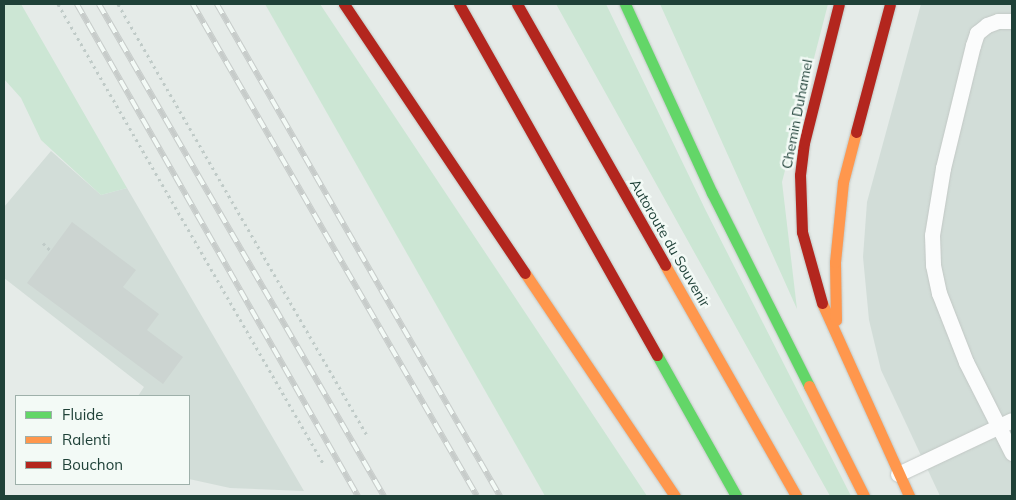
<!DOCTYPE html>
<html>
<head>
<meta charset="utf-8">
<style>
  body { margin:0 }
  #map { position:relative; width:1016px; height:500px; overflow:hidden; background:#e5ebe8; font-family:Mulish,sans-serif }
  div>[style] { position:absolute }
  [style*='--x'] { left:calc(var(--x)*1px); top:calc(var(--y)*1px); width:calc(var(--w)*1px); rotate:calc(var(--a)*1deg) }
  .built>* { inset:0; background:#d2ddd8 }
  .green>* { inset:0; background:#cce6d4 }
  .building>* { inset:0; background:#ccd4d1 }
  .path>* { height:3px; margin-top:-1.5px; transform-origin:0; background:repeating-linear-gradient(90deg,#c0cbc8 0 2.5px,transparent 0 6.5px) }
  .roads { filter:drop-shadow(0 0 1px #c2c8c5) drop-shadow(0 0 1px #c2c8c5) }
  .lane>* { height:15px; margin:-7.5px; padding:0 7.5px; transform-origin:7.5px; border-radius:7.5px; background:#fbfcfc }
  .fast>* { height:11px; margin:-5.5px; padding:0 5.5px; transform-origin:5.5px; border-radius:5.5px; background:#63d668 }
  .slow>* { height:11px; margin:-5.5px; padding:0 5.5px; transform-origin:5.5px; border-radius:5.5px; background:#ff974d }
  .jam>* { height:11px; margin:-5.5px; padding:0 5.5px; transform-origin:5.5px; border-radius:5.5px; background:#b3261e }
  .rail>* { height:5.5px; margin-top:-2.75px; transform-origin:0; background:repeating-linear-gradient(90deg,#f3faf6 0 11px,#c7ccca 0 22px); box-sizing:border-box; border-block:1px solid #c7ccca }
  span { translate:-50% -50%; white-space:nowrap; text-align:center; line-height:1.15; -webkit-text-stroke:5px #f3faf6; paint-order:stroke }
  .street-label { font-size:14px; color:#1f4138 }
  .frame { position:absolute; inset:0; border:5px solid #1f4138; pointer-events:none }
  .legend { position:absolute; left:15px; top:395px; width:175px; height:90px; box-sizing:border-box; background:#f3faf6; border:1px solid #9eb0aa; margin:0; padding:6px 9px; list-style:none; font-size:15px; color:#1f4138 }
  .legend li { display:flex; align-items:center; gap:10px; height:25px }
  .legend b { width:25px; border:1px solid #9eb0aa }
</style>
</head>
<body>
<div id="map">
  <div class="built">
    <div style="clip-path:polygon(921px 4px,1012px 4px,1012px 496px,940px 496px,881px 370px,869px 320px,863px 257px,867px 202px)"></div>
    <div style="clip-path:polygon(51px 151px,101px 195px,127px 188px,304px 491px,230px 488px,189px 479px,189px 396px,138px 396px,144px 387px,4px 278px,4px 207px)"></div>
  </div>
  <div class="green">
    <div style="clip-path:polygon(4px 4px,21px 4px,127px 188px,101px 195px,41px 140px,21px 98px,4px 79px)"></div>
    <div style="clip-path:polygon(265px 4px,320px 4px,647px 496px,545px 496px)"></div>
    <div style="clip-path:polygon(556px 4px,606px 4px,706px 211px,851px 496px,830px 496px)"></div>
    <div style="clip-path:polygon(660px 4px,828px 4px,782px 182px,797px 309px)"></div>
  </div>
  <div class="building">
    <div style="clip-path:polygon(72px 222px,136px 270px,123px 287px,159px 314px,147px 330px,183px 357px,163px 384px,27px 283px)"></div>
  </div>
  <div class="path">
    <div style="--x:58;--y:4;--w:530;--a:60"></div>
    <div style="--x:118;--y:4;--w:498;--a:60"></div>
    <div style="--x:43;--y:243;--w:11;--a:45"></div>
  </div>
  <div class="roads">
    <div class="lane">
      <div style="--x:1012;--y:21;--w:14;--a:180"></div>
      <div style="--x:998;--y:21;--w:12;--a:160"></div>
      <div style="--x:987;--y:25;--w:13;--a:141"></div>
      <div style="--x:977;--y:33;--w:13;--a:108"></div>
      <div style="--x:973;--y:45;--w:127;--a:103.7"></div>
      <div style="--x:943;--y:168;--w:68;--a:99.3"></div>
      <div style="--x:932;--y:235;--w:30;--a:88"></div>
      <div style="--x:933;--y:265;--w:29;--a:78"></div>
      <div style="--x:939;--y:293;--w:74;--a:68.6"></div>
      <div style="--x:966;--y:362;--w:102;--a:63.2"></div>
      <div style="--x:898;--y:474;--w:126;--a:-25.3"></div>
    </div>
    <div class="fast">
      <div style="--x:625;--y:4;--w:208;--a:65.3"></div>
      <div style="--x:712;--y:193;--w:216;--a:63.3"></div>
      <div style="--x:657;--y:355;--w:162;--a:60.7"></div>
    </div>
    <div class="slow">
      <div style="--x:665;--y:265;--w:266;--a:60.4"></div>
      <div style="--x:525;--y:273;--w:269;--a:56.1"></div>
      <div style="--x:822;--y:303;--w:212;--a:65.7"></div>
      <div style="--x:836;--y:320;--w:58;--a:-91"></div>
      <div style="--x:835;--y:262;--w:80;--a:-84.3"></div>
      <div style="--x:843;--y:182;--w:52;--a:-75.4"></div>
      <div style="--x:809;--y:386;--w:123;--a:63.4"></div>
    </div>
    <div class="jam">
      <div style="--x:344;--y:4;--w:324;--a:56.1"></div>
      <div style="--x:459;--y:4;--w:403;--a:60.6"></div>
      <div style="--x:517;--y:4;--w:300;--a:60.4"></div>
      <div style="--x:856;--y:132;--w:132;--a:-75.1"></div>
      <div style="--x:822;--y:303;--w:74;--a:-105.7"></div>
      <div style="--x:802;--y:232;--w:57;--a:-92"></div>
      <div style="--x:800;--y:175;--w:32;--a:-83"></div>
      <div style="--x:804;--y:143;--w:143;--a:-75.9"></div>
    </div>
  </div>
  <div class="rail">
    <div style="--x:77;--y:4;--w:567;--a:60.27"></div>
    <div style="--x:99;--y:4;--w:569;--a:59.92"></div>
    <div style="--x:193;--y:4;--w:568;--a:60"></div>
    <div style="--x:217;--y:4;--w:568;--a:60.09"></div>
  </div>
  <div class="street-label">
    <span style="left:797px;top:114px;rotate:-79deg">Chemin Duhamel</span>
    <span style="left:670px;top:243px;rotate:60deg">Autoroute du Souvenir</span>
  </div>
  <div class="frame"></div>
  <ul class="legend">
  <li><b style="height:6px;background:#63d668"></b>Fluide</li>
  <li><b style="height:6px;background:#ff974d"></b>Ralenti</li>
  <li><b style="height:6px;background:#b3261e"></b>Bouchon</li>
  </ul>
</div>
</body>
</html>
